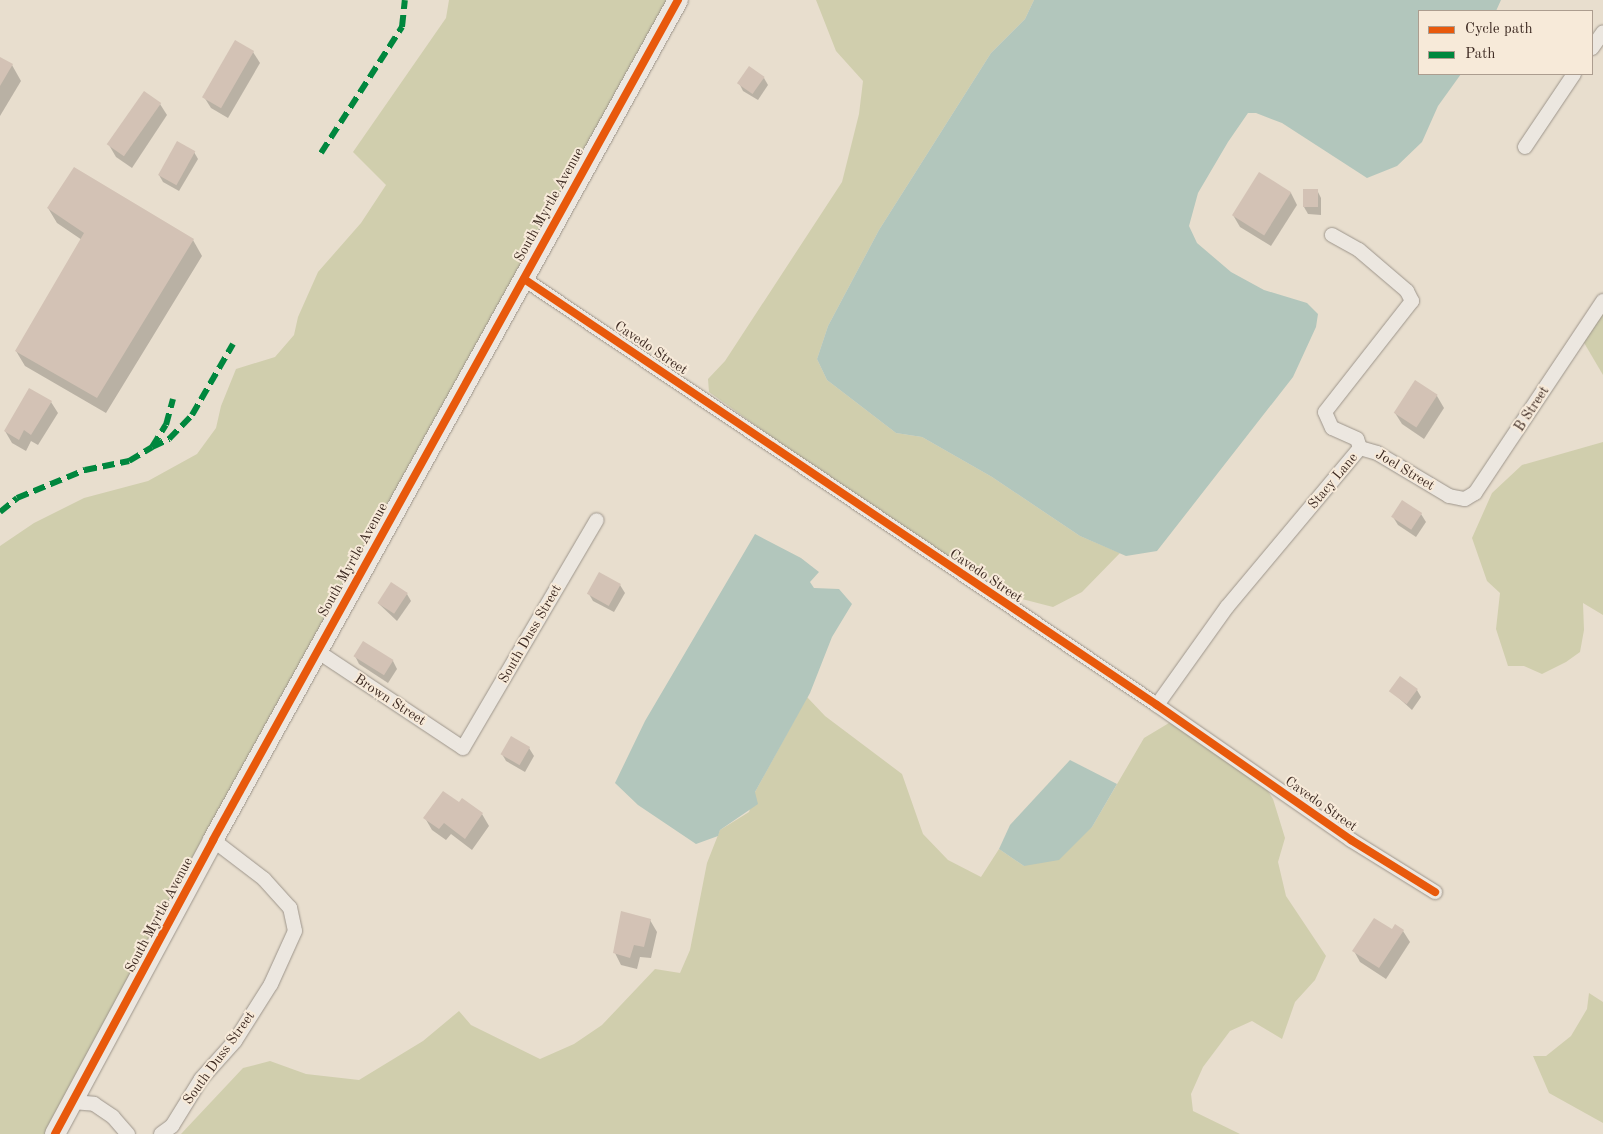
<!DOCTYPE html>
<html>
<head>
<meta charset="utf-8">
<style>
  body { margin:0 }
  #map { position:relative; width:1603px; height:1134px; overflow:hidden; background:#e8dece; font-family:"Old Standard TT",serif }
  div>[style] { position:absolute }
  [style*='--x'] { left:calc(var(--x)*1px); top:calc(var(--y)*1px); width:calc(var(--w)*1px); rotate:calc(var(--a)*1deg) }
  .green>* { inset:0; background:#d0cead }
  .water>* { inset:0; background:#b2c6bc }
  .shadow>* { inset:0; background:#0003 }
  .building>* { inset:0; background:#d3c2b5; transform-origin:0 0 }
  .roads { filter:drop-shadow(0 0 1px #9d958b) drop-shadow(0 0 1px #9d958b) }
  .street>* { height:14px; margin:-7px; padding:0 7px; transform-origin:7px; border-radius:7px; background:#ece7e0 }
  .secondary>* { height:20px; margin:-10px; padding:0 10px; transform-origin:10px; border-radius:10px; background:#ece7e0 }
  .quiet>* { height:6px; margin-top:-3px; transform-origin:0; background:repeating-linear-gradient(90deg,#00873e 0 12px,transparent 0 18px) }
  .cycleway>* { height:8px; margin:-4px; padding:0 4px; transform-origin:4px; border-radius:4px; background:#e8590c }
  span { translate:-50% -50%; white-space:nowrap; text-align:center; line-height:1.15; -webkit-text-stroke:4px #f7ead9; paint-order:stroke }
  .street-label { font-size:14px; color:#3c2921 }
  .legend { position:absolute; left:1418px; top:10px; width:175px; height:65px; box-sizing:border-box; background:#f7ead9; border:1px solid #ac9d8f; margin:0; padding:6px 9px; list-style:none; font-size:15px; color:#3c2921 }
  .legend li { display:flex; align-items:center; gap:10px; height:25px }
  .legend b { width:25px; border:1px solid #ac9d8f }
</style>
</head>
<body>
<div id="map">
  <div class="green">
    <div style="clip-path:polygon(449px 0,678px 0,55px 1134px,0 1134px,0 546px,34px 523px,84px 498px,148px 481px,197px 454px,216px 428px,221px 406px,236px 369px,275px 357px,294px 335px,298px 317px,318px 272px,361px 223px,386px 185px,353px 152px,446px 18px)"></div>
    <div style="clip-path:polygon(816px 0,1034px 0,1025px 19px,991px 53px,879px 230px,828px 326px,817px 359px,827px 380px,896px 433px,922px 437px,992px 477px,1080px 536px,1120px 553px,1082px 592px,1053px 607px,1022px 599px,989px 577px,959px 571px,709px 392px,708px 379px,725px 361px,842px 182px,859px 114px,863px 81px,836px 51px)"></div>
    <div style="clip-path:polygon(1603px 314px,1603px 375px,1583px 341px)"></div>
    <div style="clip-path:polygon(1603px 442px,1603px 615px,1583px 603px,1584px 630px,1580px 652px,1566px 662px,1542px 674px,1524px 666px,1508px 666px,1496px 629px,1500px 593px,1487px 581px,1472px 538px,1492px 493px,1522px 465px)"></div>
    <div style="clip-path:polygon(807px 697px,825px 716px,902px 774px,923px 834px,948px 860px,981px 877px,999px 849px,1024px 866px,1092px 827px,1144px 738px,1169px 723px,1211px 734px,1254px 770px,1273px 799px,1285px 838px,1278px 862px,1286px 896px,1326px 956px,1315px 980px,1295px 1002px,1282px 1039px,1252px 1021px,1230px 1031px,1203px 1067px,1191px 1094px,1193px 1111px,1240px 1134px,181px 1134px,243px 1068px,270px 1061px,306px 1074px,359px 1080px,423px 1041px,459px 1011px,471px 1025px,540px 1059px,574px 1044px,602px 1025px,655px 969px,680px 973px,690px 950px,707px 863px,720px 830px,749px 812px,755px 792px)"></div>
    <div style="clip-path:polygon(1589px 993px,1603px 1002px,1603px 1123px,1549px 1093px,1533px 1056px,1546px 1056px,1571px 1036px,1587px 1009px)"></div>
  </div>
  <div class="water">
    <div style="clip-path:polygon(1034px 0,1501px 0,1496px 11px,1419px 11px,1419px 74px,1461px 74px,1438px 106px,1422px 142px,1397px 166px,1367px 178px,1282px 123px,1256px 113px,1248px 113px,1228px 142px,1198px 193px,1189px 226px,1197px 243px,1231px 272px,1264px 290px,1307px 303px,1318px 314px,1316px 327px,1293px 377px,1157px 551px,1126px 556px,1080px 536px,992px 477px,922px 437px,896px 433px,827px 380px,817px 359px,828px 326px,879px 230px,991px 53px,1025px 19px)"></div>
    <div style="clip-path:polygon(755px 534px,801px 558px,819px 572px,810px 582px,814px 588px,839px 589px,852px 604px,832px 637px,810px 693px,755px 792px,758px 804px,720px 830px,718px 836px,696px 844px,638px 805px,615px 783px,645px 721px)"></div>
    <div style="clip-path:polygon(1070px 760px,1117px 784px,1092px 827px,1059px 860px,1024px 866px,999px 849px,1010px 825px)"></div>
  </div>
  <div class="shadow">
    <div style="clip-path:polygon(253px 52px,260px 63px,228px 118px,211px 108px,204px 97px)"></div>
    <div style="clip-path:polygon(0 58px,12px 65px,21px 81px,0 116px)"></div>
    <div style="clip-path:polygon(764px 78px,768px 85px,758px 100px,743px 91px,739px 83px)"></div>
    <div style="clip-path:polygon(160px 104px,167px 115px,132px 168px,116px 157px,109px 145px)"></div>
    <div style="clip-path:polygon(194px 152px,198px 159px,179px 191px,163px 182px,159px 175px)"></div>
    <div style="clip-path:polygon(1260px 174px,1291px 193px,1297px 205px,1271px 246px,1240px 227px,1233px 215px)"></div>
    <div style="clip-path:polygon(1317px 190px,1321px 198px,1321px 215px,1308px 214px,1304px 207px)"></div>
    <div style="clip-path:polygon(48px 208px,193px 240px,202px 256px,106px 413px,25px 366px,16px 351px,82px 240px,57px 223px)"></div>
    <div style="clip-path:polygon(1416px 382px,1437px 396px,1444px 408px,1424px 439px,1402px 424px,1395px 413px)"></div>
    <div style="clip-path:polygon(51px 402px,58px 413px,38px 445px,31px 441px,26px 451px,12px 443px,5px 431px)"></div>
    <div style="clip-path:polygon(1421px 514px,1426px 522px,1416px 537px,1398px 525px,1393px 517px)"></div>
    <div style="clip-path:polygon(620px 585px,625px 593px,614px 612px,593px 601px,589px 594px)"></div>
    <div style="clip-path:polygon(407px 594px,411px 601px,397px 621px,378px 603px)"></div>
    <div style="clip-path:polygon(355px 656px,393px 661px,397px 669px,388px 683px,359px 664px)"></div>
    <div style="clip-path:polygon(1417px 690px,1421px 697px,1412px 710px,1391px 691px)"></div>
    <div style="clip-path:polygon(529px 748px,534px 756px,525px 772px,506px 761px,502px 754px)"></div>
    <div style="clip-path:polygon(462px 799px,482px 814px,489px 826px,472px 850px,451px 834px,446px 840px,432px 830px,425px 818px,459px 804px)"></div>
    <div style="clip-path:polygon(650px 920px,657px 932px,651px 958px,640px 957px,637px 969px,621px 965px,615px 953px)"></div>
    <div style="clip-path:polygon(1392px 931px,1403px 931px,1410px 942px,1386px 979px,1360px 962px,1354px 951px)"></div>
  </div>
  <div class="building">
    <div style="left:235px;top:40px;width:22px;height:66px;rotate:30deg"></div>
    <div style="clip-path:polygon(0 57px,13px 64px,0 86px)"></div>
    <div style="left:749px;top:66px;width:19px;height:21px;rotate:35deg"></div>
    <div style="left:144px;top:91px;width:21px;height:65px;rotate:35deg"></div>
    <div style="left:177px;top:141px;width:21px;height:39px;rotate:29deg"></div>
    <div style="clip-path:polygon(74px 167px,194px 239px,97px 398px,15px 351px,84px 233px,47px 208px)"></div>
    <div style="left:1259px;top:172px;width:38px;height:51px;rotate:32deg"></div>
    <div style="left:1303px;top:189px;width:15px;height:18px"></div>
    <div style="left:1415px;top:380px;width:27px;height:39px;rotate:33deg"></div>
    <div style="clip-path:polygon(29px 388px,52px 401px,31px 435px,24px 430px,19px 440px,4px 431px)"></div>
    <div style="left:1402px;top:500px;width:24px;height:20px;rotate:33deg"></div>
    <div style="left:599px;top:572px;width:25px;height:25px;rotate:29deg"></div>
    <div style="left:391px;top:582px;width:20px;height:25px;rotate:33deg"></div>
    <div style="left:363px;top:641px;width:36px;height:18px;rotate:32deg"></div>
    <div style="left:1400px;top:676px;width:22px;height:19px;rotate:36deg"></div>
    <div style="left:511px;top:736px;width:22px;height:21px;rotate:30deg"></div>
    <div style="clip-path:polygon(443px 791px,459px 802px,462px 798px,483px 813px,465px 839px,444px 823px,439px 829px,423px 818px)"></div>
    <div style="clip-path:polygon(621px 911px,651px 919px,644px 947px,634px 945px,630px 958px,613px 953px)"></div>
    <div style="clip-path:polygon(1374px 918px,1392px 929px,1395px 924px,1404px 930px,1379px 968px,1352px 951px)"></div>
  </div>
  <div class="roads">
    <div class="street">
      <div style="--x:1592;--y:48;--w:19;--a:-55"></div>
      <div style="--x:1525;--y:147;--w:88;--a:-56.1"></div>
      <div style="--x:524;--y:279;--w:763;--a:33.94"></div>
      <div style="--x:1157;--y:705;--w:236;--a:34.8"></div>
      <div style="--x:1351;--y:840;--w:99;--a:31.8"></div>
      <div style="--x:1360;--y:448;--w:18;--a:16"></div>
      <div style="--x:1377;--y:453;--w:84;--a:30.8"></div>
      <div style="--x:1449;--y:496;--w:16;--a:11"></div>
      <div style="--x:1465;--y:499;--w:12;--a:-31"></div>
      <div style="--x:1475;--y:493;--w:231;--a:-56.3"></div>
      <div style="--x:317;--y:651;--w:175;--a:33.6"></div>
      <div style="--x:463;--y:748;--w:264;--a:-59.6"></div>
      <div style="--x:1157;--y:705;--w:120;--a:-54.5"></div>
      <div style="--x:1227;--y:607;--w:207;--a:-50.1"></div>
      <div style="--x:1360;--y:448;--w:9;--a:-108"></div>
      <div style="--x:1357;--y:439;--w:27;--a:-156"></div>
      <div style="--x:1332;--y:428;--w:17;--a:-114"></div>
      <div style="--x:1325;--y:412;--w:141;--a:-51.9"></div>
      <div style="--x:1412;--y:301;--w:11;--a:-117"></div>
      <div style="--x:1407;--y:291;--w:63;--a:-139.5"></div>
      <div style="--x:1359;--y:250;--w:31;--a:-151"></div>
      <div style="--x:73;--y:1102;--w:21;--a:5"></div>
      <div style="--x:94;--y:1104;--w:23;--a:34"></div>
      <div style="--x:113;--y:1117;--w:23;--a:49"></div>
      <div style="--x:161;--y:1134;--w:14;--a:-36"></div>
      <div style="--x:172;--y:1126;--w:55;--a:-58.3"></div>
      <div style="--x:201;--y:1079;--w:51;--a:-48.2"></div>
      <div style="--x:235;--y:1041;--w:67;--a:-57.7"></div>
      <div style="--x:271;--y:984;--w:58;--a:-65.6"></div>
      <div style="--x:295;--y:931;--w:24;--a:-102"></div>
      <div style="--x:290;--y:908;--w:39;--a:-132"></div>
      <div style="--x:264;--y:879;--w:64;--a:-142.6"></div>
    </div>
    <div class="secondary">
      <div style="--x:55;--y:1134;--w:334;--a:-61.7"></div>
      <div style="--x:213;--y:840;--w:960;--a:-61.03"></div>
    </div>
  </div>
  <div class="quiet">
    <div style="--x:321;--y:153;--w:150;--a:-57.3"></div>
    <div style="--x:402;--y:27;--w:27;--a:-84"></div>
    <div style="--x:152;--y:447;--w:19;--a:-25"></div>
    <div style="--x:169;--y:439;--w:33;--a:-46"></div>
    <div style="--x:192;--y:415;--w:82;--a:-60"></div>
    <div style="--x:0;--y:512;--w:22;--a:-39"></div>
    <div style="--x:17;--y:498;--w:74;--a:-22.4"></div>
    <div style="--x:85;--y:470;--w:45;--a:-11.6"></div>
    <div style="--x:129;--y:461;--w:27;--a:-31"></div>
    <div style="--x:152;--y:447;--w:26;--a:-58"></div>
    <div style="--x:166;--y:425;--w:27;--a:-75"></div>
  </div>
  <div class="cycleway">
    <div style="--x:524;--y:279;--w:763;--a:33.94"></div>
    <div style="--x:1157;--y:705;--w:236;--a:34.8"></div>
    <div style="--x:1351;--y:840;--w:99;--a:31.8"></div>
    <div style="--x:55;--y:1134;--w:334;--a:-61.7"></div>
    <div style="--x:213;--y:840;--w:960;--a:-61.03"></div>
  </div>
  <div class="street-label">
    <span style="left:549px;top:205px;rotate:-61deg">South Myrtle Avenue</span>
    <span style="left:651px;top:348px;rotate:34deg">Cavedo Street</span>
    <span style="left:1532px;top:409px;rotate:-57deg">B Street</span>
    <span style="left:1405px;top:470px;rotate:31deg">Joel Street</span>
    <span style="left:1333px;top:481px;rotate:-50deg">Stacy Lane</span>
    <span style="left:353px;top:560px;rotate:-61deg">South Myrtle Avenue</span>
    <span style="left:986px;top:576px;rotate:34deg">Cavedo Street</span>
    <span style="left:530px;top:634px;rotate:-60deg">South Duss Street</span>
    <span style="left:390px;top:700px;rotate:33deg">Brown Street</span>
    <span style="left:1321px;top:804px;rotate:35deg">Cavedo Street</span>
    <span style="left:159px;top:915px;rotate:-62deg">South Myrtle Avenue</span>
    <span style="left:219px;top:1058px;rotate:-54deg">South Duss Street</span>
  </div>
  <ul class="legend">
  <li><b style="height:6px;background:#e8590c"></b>Cycle path</li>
  <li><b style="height:6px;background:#00873e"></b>Path</li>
  </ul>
</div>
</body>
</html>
